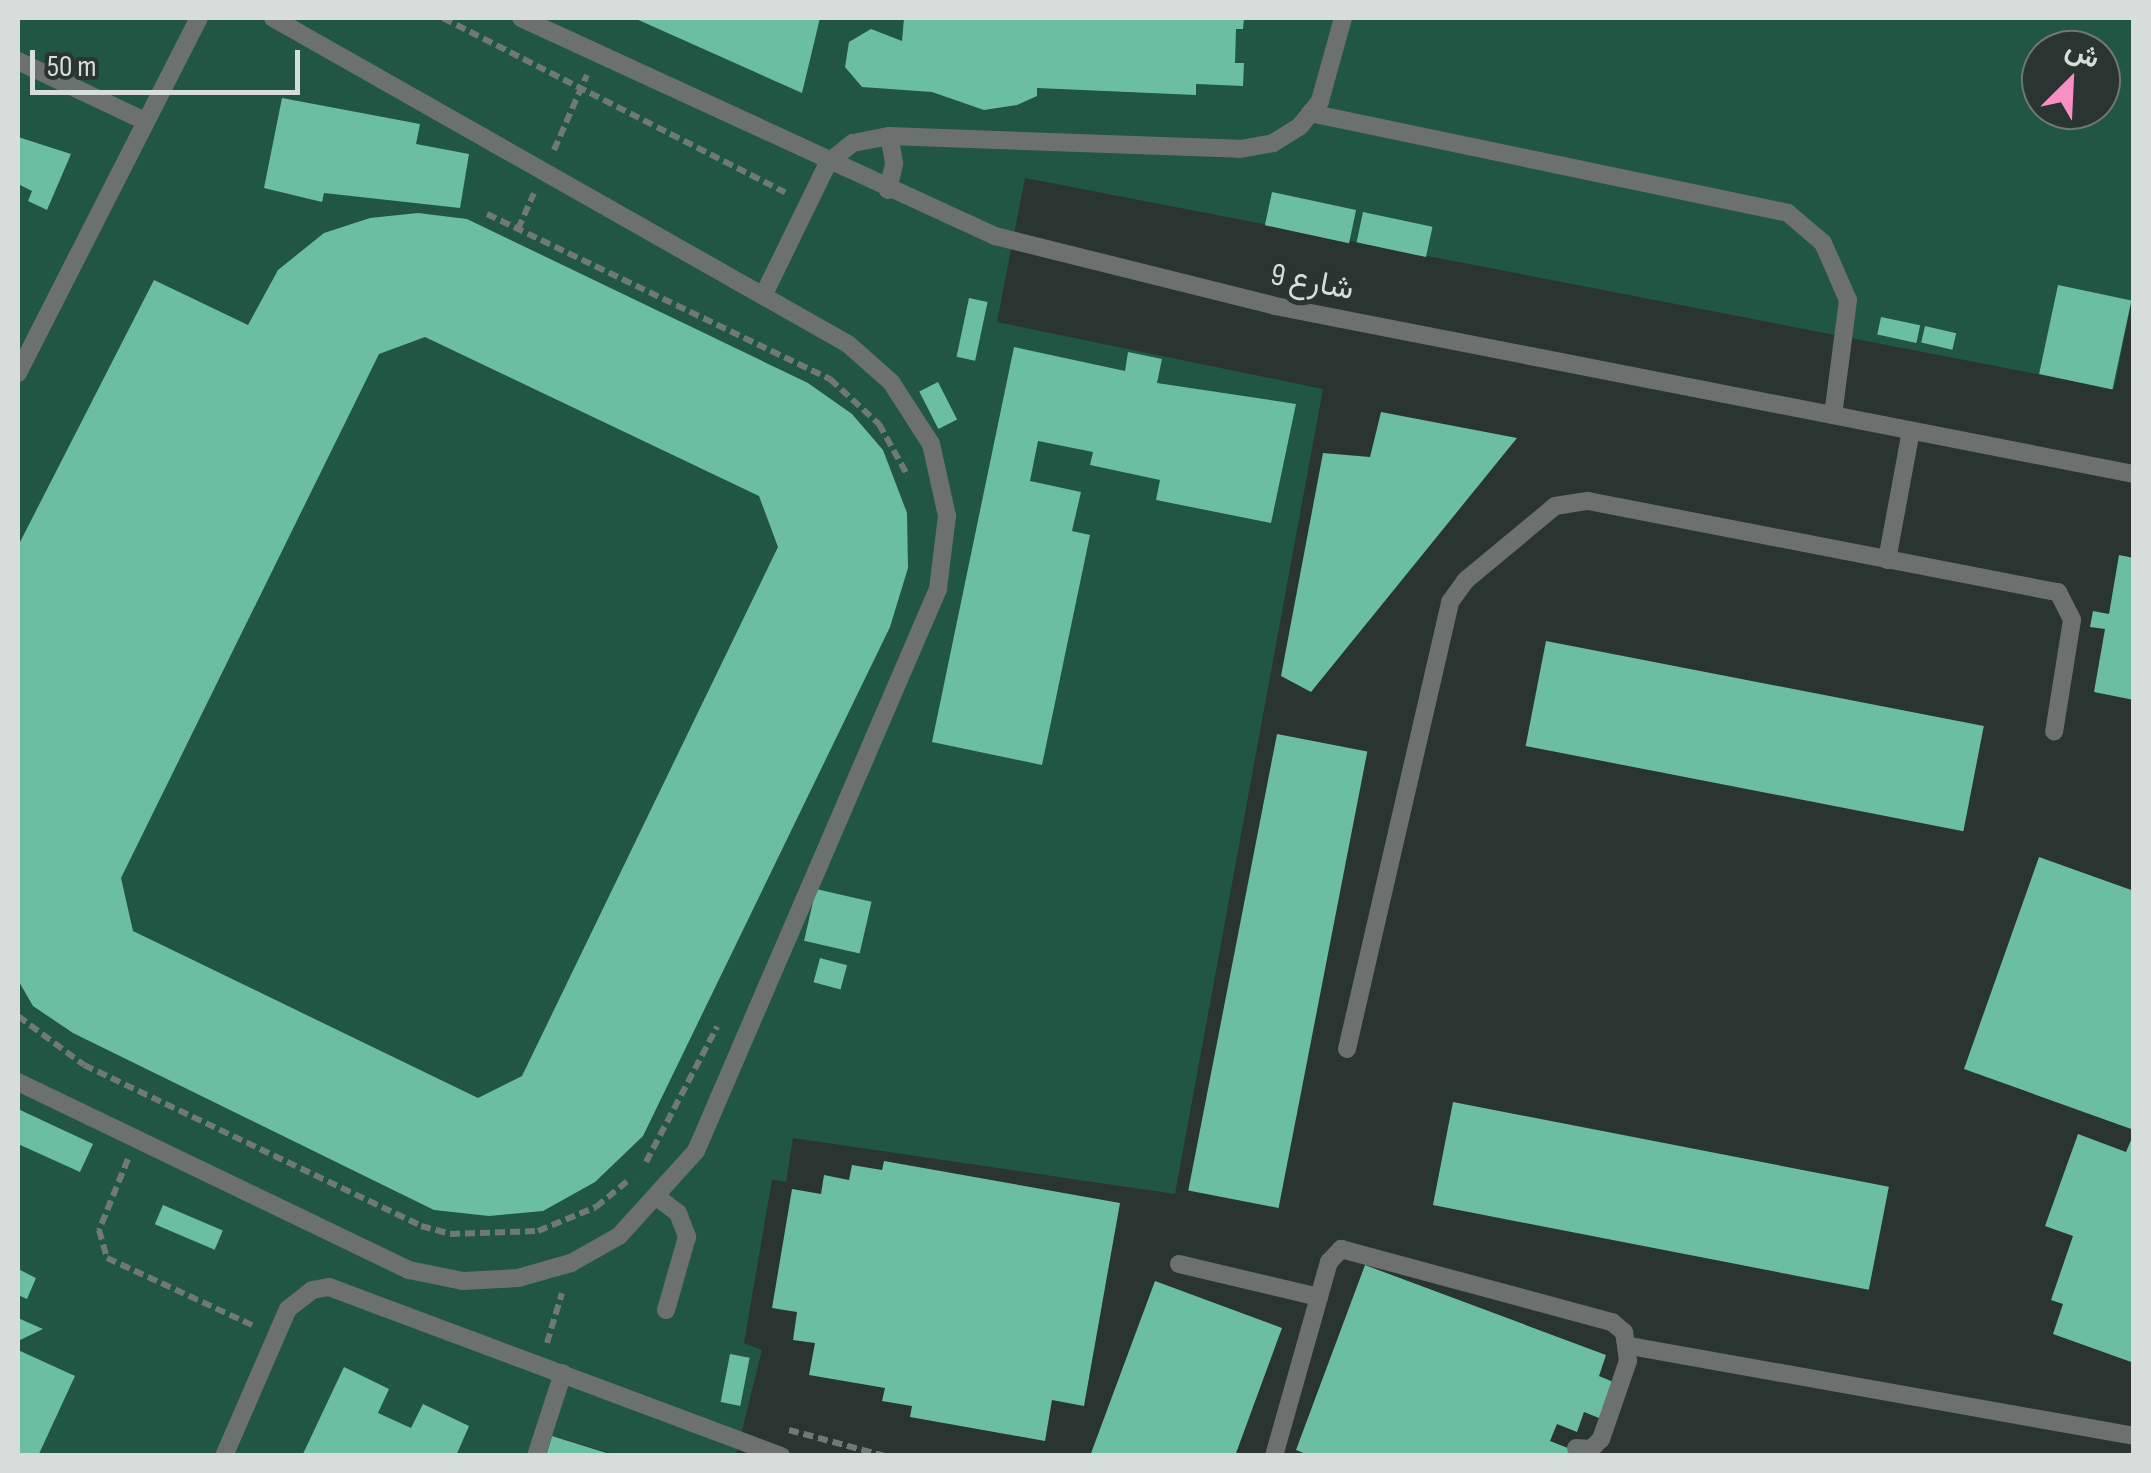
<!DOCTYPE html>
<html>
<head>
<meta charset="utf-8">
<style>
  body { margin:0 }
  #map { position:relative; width:2151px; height:1473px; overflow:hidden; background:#2a3430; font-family:"Sofia Sans Condensed",Vazirmatn,sans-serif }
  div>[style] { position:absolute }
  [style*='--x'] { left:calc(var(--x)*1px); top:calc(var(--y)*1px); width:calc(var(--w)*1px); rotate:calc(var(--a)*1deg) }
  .green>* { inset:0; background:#215544 }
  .building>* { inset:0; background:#6bbea1; transform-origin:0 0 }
  .path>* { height:6px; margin-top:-3px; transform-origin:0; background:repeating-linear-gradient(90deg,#707975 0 10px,transparent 0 15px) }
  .service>* { height:18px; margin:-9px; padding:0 9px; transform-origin:9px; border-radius:9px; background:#6c716f }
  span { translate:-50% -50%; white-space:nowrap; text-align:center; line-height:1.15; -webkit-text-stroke:10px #2a3430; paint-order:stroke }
  .street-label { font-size:32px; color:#d7dddb }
  .frame { position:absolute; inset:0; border:20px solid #d7dddb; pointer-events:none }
  .north { position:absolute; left:2021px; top:30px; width:100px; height:100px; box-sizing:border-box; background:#2a3430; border:2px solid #6f7874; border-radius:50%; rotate:24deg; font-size:28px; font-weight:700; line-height:40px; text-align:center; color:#d7dddb }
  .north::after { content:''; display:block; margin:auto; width:35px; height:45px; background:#fa8fc6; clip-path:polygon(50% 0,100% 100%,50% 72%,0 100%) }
  .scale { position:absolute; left:30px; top:50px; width:270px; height:45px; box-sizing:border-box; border:5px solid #d7dddb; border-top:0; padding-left:12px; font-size:30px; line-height:35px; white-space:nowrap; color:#d7dddb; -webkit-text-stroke:8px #2a3430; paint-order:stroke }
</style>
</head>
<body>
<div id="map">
  <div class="green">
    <div style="clip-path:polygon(evenodd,18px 18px,2133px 18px,2134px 289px,2114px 389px,1025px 178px,997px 322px,1323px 389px,1175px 1194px,793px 1138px,786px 1182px,772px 1180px,744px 1343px,762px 1350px,736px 1455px,616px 1455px,553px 1436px,546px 1456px,18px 1455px,18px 18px,2041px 50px,2101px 50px,2101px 110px,2041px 110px,2041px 50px)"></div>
  </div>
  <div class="building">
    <div style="clip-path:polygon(634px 18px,820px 18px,802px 93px)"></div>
    <div style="clip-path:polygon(904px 18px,1244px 18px,1243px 29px,1236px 29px,1235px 63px,1244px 63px,1243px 86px,1196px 84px,1196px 95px,1037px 88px,1037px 96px,1017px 105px,984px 110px,932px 92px,862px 87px,845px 67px,849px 42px,871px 29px,902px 41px)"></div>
    <div style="clip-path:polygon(282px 98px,420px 124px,416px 144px,469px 154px,460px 208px,324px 193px,322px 202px,264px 188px)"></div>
    <div style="clip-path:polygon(18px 137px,71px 154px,47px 210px,28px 201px,32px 191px,18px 184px)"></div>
    <div style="left:1272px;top:192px;width:86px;height:34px;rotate:12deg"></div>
    <div style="left:1363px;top:212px;width:71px;height:31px;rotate:12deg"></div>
    <div style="clip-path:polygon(evenodd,418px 213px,467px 219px,808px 383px,852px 414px,883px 450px,907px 513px,908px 568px,890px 627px,643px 1136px,595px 1182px,543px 1211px,489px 1216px,434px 1210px,73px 1033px,33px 1006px,18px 980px,18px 546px,154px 280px,248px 325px,278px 270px,324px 233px,370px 218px,418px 213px,425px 337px,759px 496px,778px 547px,522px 1076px,478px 1098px,133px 931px,121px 878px,379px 354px,425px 337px)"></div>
    <div style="left:2058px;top:285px;width:75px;height:91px;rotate:12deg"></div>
    <div style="left:969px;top:298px;width:19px;height:60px;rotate:12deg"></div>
    <div style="left:1881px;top:317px;width:40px;height:18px;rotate:12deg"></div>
    <div style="left:1925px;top:326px;width:32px;height:17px;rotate:13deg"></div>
    <div style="clip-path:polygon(1014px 347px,1125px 371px,1128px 352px,1162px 359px,1157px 383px,1296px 404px,1271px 523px,1156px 500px,1160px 480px,1090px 465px,1093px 452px,1038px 441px,1030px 481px,1081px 492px,1072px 531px,1090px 535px,1042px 765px,932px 742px)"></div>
    <div style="left:938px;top:382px;width:42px;height:21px;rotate:63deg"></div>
    <div style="clip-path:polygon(1381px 412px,1517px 438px,1311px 692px,1281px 676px,1323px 453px,1370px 457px)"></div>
    <div style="clip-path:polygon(2119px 555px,2134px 558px,2134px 700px,2094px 692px,2105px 629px,2090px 627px,2093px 611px,2109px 614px)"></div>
    <div style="left:1546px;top:641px;width:446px;height:107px;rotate:11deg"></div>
    <div style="left:1277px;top:734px;width:92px;height:465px;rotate:11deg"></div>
    <div style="clip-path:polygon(2039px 857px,2134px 891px,2134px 1130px,1964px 1069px)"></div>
    <div style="left:816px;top:889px;width:57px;height:53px;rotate:13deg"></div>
    <div style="left:820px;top:958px;width:28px;height:25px;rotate:15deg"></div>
    <div style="left:1453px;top:1102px;width:444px;height:105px;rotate:11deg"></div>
    <div style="clip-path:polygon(18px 1109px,93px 1144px,80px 1172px,18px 1144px)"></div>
    <div style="clip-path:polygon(2134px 1133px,2134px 1363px,2053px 1334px,2063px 1304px,2051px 1300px,2073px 1236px,2045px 1226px,2078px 1134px,2126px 1152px)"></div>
    <div style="clip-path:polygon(884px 1161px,1120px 1203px,1084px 1406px,1052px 1400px,1045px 1441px,910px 1417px,912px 1406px,882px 1401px,885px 1388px,809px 1375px,815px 1343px,793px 1340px,797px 1312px,772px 1308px,792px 1189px,821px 1194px,824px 1175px,849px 1180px,852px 1165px,882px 1170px)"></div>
    <div style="left:163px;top:1205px;width:65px;height:21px;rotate:23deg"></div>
    <div style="clip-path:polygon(1365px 1265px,1606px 1355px,1599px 1376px,1618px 1384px,1604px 1420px,1584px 1412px,1577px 1432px,1557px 1424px,1550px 1441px,1588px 1456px,1311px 1456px,1296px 1450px)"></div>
    <div style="clip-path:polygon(18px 1269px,36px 1278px,27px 1299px,18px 1295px)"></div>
    <div style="clip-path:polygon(1155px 1281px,1282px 1328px,1235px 1456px,1090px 1456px)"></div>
    <div style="clip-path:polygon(18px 1318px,43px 1329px,18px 1341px)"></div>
    <div style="clip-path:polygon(18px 1350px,75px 1376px,38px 1456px,18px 1456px)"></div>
    <div style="left:730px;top:1354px;width:20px;height:49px;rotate:11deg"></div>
    <div style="clip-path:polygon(344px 1367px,389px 1389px,378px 1413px,411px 1428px,423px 1404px,469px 1426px,456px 1456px,302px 1456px)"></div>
    <div style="clip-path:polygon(552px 1436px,613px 1455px,613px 1456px,546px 1456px)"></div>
  </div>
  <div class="path">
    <div style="--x:443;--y:18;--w:384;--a:27"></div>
    <div style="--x:554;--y:150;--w:82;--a:-66.3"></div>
    <div style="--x:487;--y:214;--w:381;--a:25.7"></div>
    <div style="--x:830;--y:379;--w:67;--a:42.6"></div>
    <div style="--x:879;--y:424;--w:60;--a:60.9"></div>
    <div style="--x:518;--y:229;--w:39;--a:-66"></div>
    <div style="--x:18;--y:1016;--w:82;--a:36.6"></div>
    <div style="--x:84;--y:1065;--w:373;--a:25.5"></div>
    <div style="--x:421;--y:1226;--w:30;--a:15"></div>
    <div style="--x:450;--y:1234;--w:88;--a:-2"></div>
    <div style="--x:538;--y:1231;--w:63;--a:-22.5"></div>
    <div style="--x:596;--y:1207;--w:45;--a:-39.6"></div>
    <div style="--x:128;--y:1159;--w:77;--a:112.2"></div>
    <div style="--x:99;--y:1230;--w:29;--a:74"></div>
    <div style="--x:107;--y:1258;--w:160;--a:24.8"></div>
    <div style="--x:646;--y:1162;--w:153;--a:-62.3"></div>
    <div style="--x:547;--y:1343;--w:52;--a:-73.3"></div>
    <div style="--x:789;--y:1430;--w:99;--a:15.2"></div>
  </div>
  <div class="service">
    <div style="--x:521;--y:18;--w:522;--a:24.7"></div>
    <div style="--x:995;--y:236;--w:289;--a:14"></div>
    <div style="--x:1275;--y:306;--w:875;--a:11.07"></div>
    <div style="--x:18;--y:61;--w:140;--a:25.3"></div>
    <div style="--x:1310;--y:113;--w:488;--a:11.8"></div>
    <div style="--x:1788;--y:213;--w:46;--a:40.6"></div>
    <div style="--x:1823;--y:243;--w:62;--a:66.3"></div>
    <div style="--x:1848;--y:300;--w:116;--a:97.4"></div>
    <div style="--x:888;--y:190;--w:28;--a:-77"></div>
    <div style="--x:894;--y:163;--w:27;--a:-100"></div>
    <div style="--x:765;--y:292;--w:144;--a:-64"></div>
    <div style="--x:828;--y:163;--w:32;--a:-39"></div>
    <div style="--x:853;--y:143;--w:37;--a:-11"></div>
    <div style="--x:889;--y:136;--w:351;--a:2.1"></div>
    <div style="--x:1240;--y:149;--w:34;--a:-10"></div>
    <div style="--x:1273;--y:143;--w:32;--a:-32"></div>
    <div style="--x:1300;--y:126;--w:32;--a:-51"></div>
    <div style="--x:1320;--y:101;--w:86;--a:-74.5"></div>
    <div style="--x:18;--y:373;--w:398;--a:-63"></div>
    <div style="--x:1887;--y:560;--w:131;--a:-79.5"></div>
    <div style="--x:1347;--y:1049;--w:459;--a:-77"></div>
    <div style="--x:1450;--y:602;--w:27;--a:-54"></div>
    <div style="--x:1466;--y:580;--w:116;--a:-39.7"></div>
    <div style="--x:1555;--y:506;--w:33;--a:-9"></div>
    <div style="--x:1588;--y:501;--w:479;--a:11"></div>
    <div style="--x:2058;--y:592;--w:31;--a:63"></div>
    <div style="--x:2072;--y:620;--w:113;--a:99.1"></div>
    <div style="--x:18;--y:1082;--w:434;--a:25.7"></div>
    <div style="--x:409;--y:1270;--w:55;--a:11.5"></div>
    <div style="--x:463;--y:1281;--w:55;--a:-3.1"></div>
    <div style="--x:518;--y:1278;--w:55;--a:-15.8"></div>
    <div style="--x:571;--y:1263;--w:55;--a:-29.4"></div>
    <div style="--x:619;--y:1236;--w:115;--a:-47.8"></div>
    <div style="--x:696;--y:1151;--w:612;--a:-66.7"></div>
    <div style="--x:938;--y:589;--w:74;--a:-83"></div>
    <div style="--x:947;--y:516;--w:74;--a:-102.5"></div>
    <div style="--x:931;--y:444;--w:74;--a:-122.8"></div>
    <div style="--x:891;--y:382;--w:57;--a:-138.5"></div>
    <div style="--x:848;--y:344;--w:661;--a:-150.45"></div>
    <div style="--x:658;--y:1198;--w:25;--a:37"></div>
    <div style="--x:678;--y:1213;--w:26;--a:69"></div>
    <div style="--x:687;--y:1237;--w:76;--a:106"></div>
    <div style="--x:1179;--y:1264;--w:144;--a:13.3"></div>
    <div style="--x:1630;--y:1346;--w:512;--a:10.12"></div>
    <div style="--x:224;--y:1456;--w:160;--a:-66.5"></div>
    <div style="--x:288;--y:1309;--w:31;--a:-38"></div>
    <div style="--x:312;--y:1290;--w:17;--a:-10"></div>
    <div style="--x:329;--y:1287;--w:483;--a:20.5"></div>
    <div style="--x:536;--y:1456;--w:87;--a:-72"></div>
    <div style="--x:1274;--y:1456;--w:202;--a:-74.2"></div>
    <div style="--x:1329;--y:1262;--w:18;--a:-47"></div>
    <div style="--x:1341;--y:1249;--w:281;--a:15.1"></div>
    <div style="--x:1612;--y:1322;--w:16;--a:40"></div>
    <div style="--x:1624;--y:1332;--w:29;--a:82"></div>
    <div style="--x:1628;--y:1361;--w:83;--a:109.1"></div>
    <div style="--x:1601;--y:1439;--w:14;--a:135"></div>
    <div style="--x:1591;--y:1449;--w:15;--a:-176"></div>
  </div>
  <div class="street-label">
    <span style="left:1312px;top:283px;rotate:11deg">شارع 9</span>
  </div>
  <div class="frame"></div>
  <div class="north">ش</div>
  <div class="scale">50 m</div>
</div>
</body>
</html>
